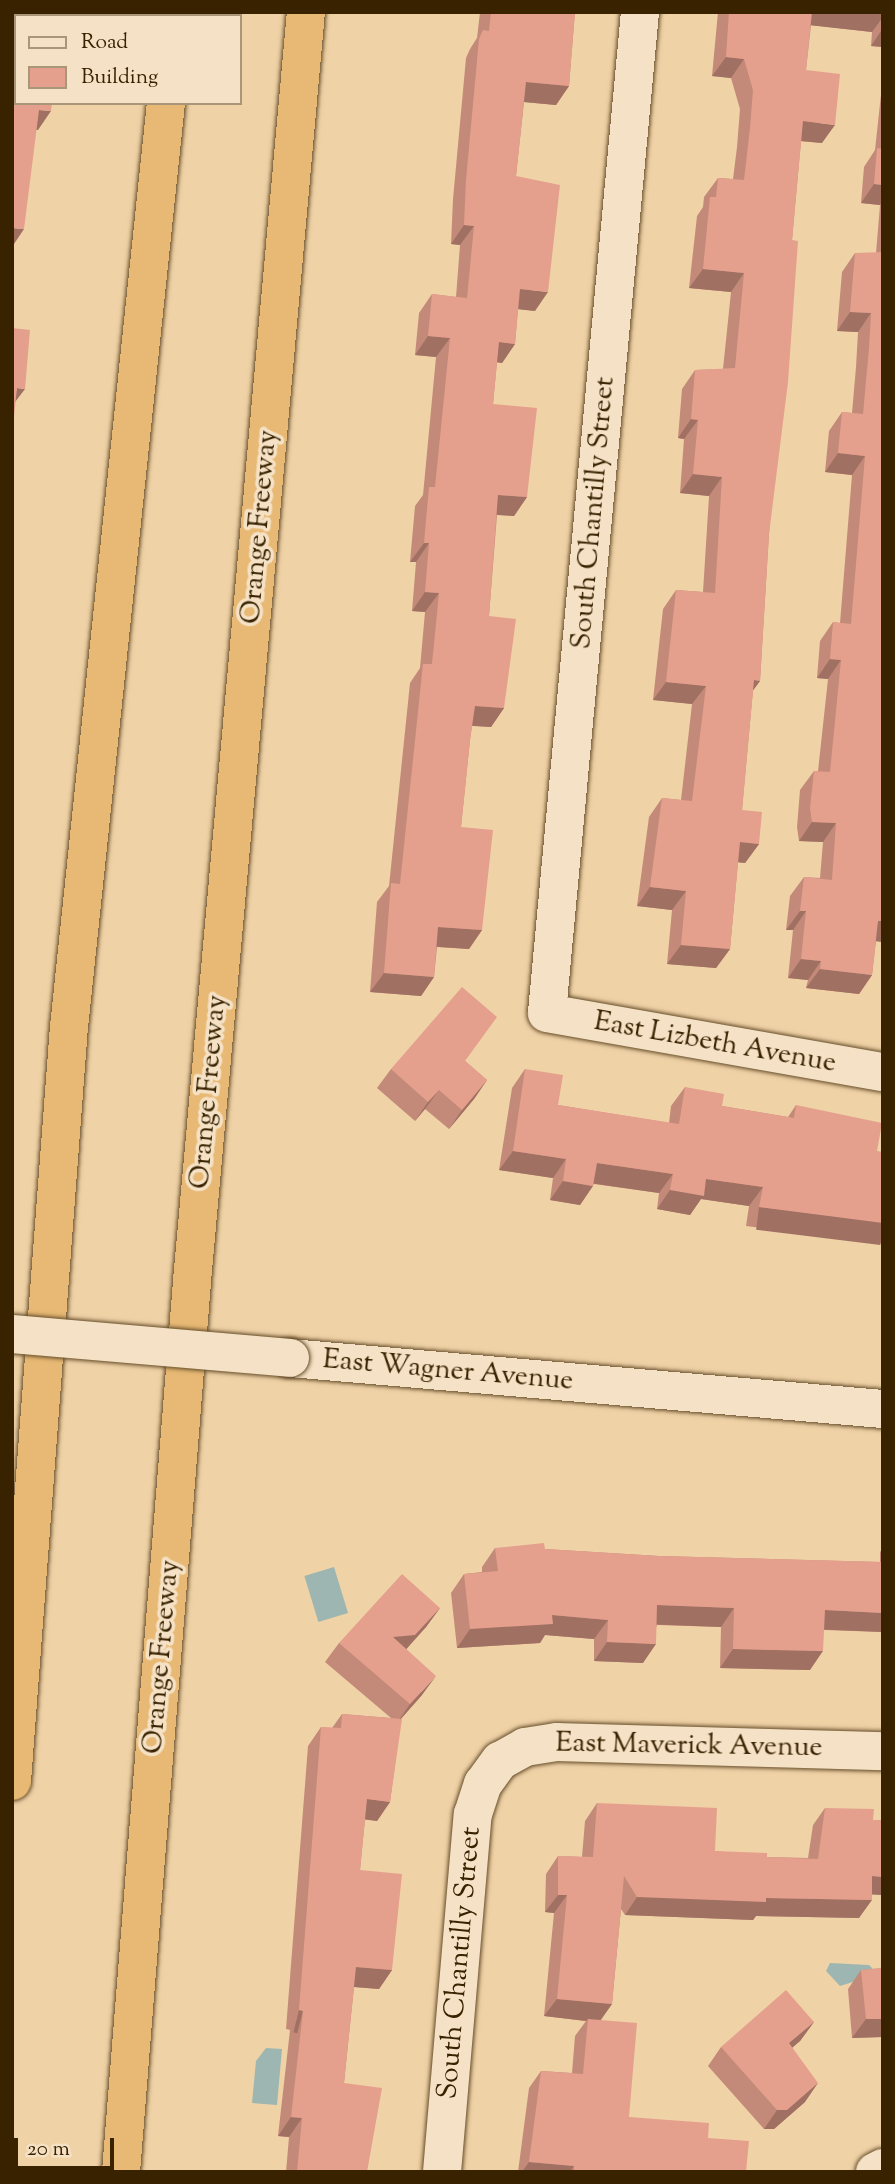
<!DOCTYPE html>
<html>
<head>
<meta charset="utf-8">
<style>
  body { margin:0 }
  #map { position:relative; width:895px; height:2184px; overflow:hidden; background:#f0d2a7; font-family:"Sorts Mill Goudy",serif }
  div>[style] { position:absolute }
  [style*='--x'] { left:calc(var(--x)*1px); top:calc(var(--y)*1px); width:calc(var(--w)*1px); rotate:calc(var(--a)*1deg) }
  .water>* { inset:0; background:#9db6b1; transform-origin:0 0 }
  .roads { filter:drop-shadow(0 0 2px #664e2a) drop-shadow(0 0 2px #664e2a) }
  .minor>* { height:38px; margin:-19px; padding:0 19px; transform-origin:19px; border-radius:19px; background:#f5e2c6 }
  .highway>* { height:38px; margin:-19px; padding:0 19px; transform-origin:19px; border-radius:19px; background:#e8b974 }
  .bridges { filter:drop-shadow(0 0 2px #664e2a) drop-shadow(0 0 2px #664e2a) }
  .minor-bridge>* { height:38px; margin:-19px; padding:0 19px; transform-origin:19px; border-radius:19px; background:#f5e2c6 }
  .wall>* { inset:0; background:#c48a79 }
  .shaded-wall>* { inset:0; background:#a07063; transform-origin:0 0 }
  .building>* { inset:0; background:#e4a08d }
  span { translate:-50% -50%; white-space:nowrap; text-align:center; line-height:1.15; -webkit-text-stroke:7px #f5e2c6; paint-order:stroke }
  .street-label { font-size:28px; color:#382200 }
  .frame { position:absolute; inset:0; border:14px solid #382200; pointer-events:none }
  .legend { position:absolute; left:14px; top:14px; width:228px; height:91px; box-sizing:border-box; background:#f5e2c6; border:2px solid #a99577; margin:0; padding:9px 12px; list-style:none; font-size:21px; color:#382200 }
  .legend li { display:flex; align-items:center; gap:14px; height:35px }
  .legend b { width:35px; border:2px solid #a99577 }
  .scale { position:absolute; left:14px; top:2138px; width:100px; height:32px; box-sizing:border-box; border:4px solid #382200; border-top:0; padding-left:9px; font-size:21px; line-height:24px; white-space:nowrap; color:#382200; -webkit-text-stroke:5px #f5e2c6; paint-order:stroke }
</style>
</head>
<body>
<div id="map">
  <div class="water">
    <div style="left:334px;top:1567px;width:48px;height:31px;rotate:73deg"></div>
    <div style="clip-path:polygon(830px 1963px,869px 1965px,878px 1974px,840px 1986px,826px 1971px)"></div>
    <div style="clip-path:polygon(266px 2048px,282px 2049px,277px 2105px,252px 2103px,256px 2061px)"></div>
  </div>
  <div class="roads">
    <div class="minor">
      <div style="--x:640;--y:12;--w:1005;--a:95.31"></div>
      <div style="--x:547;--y:1013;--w:341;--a:10"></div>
      <div style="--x:290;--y:1358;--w:595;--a:4.92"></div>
      <div style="--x:442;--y:2172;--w:359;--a:-85.1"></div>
      <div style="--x:473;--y:1814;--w:32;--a:-72"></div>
      <div style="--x:483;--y:1784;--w:29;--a:-54"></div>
      <div style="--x:500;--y:1761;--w:29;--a:-29"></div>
      <div style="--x:525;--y:1747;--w:32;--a:-9"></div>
      <div style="--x:557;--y:1742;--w:326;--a:1.6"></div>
      <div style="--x:875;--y:2172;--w:9;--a:-27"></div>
    </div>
    <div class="highway">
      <div style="--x:175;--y:16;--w:4;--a:-76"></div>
      <div style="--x:12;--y:1781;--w:756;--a:-85.68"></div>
      <div style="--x:69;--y:1027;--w:929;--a:-84.01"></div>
      <div style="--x:121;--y:2172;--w:894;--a:-85.44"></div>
      <div style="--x:192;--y:1281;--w:1274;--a:-84.87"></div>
    </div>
  </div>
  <div class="bridges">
    <div class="minor-bridge">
      <div style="--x:12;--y:1334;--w:279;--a:4.9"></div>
    </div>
  </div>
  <div class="wall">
    <div style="clip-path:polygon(480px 12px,575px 12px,569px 86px,556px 105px,524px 102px,516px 176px,535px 311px,518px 309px,515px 344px,502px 363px,497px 362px,493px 404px,527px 497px,514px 516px,497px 515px,489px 616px,504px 708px,491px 727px,472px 726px,470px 740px,461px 827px,482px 930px,469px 949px,437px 947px,434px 977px,421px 996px,370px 992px,377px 902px,389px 886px,410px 683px,420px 668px,425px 612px,412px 611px,416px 562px,410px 562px,415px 506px,423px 495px,436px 357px,415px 355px,419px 313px,432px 294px,456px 297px,460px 245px,451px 244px,453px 199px,466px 58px,470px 49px,477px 38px)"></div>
    <div style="clip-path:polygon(718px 12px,883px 12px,883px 47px,871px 46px,872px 32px,811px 25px,806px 70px,822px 143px,801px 141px,792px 240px,769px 534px,760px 681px,753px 690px,742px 810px,759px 844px,745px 863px,738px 862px,730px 949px,716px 968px,667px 964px,672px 910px,637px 906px,649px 817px,662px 798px,681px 800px,692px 704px,653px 700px,663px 609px,676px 590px,703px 592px,709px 496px,680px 493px,684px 439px,678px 438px,682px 389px,695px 370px,723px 369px,731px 292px,689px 288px,697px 216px,703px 207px,704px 197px,718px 178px,733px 179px,737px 147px,740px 109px,731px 78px,712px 76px)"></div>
    <div style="clip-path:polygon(883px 76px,883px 761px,881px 776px,883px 942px,876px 941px,872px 975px,859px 994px,806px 988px,808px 980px,788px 978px,793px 930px,786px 930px,790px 896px,804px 877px,820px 878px,823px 842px,799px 841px,797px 827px,800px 790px,814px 771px,818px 771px,828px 679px,817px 678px,820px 641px,833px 622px,840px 623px,852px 475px,825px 472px,829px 431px,842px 412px,852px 413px,856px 367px,858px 332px,837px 331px,842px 272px,855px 253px,876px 253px,880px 205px,861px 203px,864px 167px,875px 150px)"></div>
    <div style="clip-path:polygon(465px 1061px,487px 1080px,474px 1099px,449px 1129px,425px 1109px,415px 1121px,377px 1088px,391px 1069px)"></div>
    <div style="clip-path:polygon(525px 1069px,558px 1105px,669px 1123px,671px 1106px,685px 1087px,722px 1106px,788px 1117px,796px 1105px,877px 1151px,883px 1244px,746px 1226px,749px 1206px,701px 1199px,690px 1215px,657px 1209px,659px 1193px,594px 1184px,580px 1205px,550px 1200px,553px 1178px,499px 1170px,512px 1088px)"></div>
    <div style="clip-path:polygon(495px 1548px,545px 1549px,659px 1556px,880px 1562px,880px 1552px,883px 1548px,883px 1632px,824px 1630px,810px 1670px,720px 1668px,721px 1627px,657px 1625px,643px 1663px,594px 1661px,594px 1639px,545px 1635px,540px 1643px,457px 1648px,451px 1593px,464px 1574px,482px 1572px,482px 1567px)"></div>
    <div style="clip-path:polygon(440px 1608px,426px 1627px,406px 1649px,422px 1695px,401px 1719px,390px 1802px,377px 1821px,365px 1819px,360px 1870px,392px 1970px,379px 1989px,354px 1987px,344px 2083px,367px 2172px,286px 2172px,289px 2137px,278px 2136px,290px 2030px,286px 2029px,308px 1746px,321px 1727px,332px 1728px,342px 1714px,391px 1718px,325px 1662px,339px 1643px)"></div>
    <div style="clip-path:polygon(597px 1803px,715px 1851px,767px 1857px,808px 1858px,813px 1825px,825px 1808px,873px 1820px,883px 1895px,872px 1894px,859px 1918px,756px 1916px,753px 1920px,625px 1915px,621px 1909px,612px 2004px,601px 2020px,629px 2117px,708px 2138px,746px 2172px,518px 2172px,529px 2088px,541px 2071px,572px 2073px,575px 2036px,586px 2021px,544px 2016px,554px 1913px,545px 1912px,546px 1874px,558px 1856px,582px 1857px,585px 1821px)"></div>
    <div style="clip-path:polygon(883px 1968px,883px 2037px,852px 2038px,848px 1989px,861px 1970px)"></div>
    <div style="clip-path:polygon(814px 2022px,800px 2041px,792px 2047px,805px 2102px,774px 2129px,764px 2129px,708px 2066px,721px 2047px)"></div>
  </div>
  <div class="shaded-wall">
    <div style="clip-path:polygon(810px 12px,877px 12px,883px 13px,883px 17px,872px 32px,808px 25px)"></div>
    <div style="clip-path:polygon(883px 28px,883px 47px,871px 46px)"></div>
    <div style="clip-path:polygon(726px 57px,744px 59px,731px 78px,712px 76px)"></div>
    <div style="clip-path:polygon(526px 82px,569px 86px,556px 105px,513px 101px)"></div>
    <div style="clip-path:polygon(39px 110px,51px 111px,38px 130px,26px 129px)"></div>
    <div style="clip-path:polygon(803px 121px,835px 125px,822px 143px,789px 140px)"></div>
    <div style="clip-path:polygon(874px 184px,883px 185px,883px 201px,880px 205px,861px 203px)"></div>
    <div style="clip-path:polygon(464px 225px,474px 226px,460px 245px,451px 244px)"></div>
    <div style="clip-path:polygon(12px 228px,24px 229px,12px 247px)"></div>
    <div style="clip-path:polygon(703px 269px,744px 273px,731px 292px,689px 288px)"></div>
    <div style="clip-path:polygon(520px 289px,548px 292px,535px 311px,507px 308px)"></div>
    <div style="clip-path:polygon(850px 312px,871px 313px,858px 332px,837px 331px)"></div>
    <div style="clip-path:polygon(428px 336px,450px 338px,436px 357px,415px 355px)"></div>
    <div style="clip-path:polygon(499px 342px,515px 344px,502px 363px,486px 361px)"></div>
    <div style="clip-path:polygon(17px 388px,25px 389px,12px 406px)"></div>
    <div style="clip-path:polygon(691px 419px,698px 420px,684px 439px,678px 438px)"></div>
    <div style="clip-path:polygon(838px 453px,865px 456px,852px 475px,825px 472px)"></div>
    <div style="clip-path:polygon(693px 474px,722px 477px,709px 496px,680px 493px)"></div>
    <div style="clip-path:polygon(498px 495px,527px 497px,514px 516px,485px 514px)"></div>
    <div style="clip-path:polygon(424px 543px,429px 543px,416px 562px,410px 562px)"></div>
    <div style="clip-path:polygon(425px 592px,439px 593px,425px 612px,412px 611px)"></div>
    <div style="clip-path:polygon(830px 659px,841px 660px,828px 679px,817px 678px)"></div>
    <div style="clip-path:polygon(754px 680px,760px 681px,746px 700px)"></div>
    <div style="clip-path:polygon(666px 682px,706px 686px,692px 704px,653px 700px)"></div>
    <div style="clip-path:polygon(475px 706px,504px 708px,491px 727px,462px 725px)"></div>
    <div style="clip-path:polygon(812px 822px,836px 823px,823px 842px,799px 841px)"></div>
    <div style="clip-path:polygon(740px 842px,759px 844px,745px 863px,726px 861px)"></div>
    <div style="clip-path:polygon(650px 887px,686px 891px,672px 910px,637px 906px)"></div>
    <div style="clip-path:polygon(800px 911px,806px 911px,793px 930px,786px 930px)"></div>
    <div style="clip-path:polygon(878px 921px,883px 921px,883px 942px,865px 940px)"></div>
    <div style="clip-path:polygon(438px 927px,482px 930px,469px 949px,425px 946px)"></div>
    <div style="clip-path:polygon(681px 945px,730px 949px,716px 968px,667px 964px)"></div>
    <div style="clip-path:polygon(801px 959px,821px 961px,808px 980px,788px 978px)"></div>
    <div style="clip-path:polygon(820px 969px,872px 975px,859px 994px,806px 988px)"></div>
    <div style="clip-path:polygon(384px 973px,434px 977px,421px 996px,370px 992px)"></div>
    <div style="clip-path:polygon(487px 1080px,474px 1099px,449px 1129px,462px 1110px)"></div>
    <div style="clip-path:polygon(439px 1090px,425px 1109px,415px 1121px,428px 1102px)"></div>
    <div style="clip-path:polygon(513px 1151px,566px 1159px,553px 1178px,499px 1170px)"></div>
    <div style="clip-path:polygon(597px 1163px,673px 1174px,659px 1193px,583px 1182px)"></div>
    <div style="clip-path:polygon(706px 1179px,763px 1187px,749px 1206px,701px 1199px,690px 1215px,657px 1209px,670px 1190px)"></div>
    <div style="clip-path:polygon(563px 1181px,593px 1186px,580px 1205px,550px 1200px)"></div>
    <div style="left:759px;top:1207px;width:125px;height:23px;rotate:7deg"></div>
    <div style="clip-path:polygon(657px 1605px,734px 1608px,721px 1627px,644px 1624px)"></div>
    <div style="clip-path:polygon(440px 1608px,426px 1627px,402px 1654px,393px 1637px)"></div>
    <div style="clip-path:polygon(825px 1610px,883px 1613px,883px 1632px,811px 1629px)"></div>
    <div style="clip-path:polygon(552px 1615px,608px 1620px,594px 1639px,545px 1635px,540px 1643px,457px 1648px,470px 1629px)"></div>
    <div style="clip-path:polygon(607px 1642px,656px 1644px,643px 1663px,594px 1661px)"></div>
    <div style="clip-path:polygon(733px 1649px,823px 1651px,810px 1670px,720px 1668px)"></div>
    <div style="clip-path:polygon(436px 1676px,422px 1695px,397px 1723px,410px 1704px)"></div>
    <div style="clip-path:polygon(367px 1799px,390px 1802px,377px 1821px,353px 1818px)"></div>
    <div style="clip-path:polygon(872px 1876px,883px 1877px,883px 1895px,860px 1894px)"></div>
    <div style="clip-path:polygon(558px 1895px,567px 1895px,554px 1913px,545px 1912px)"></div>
    <div style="clip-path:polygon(637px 1897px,766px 1898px,872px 1900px,859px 1918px,756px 1916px,753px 1920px,625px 1915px)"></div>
    <div style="clip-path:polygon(356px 1967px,392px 1970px,379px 1989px,342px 1986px)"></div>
    <div style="clip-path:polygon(557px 1999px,612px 2004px,599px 2022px,588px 2019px,586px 2021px,544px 2016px)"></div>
    <div style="left:299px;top:2010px;width:4px;height:23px;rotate:14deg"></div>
    <div style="clip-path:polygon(866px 2019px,883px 2019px,883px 2037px,852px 2038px)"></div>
    <div style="clip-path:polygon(814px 2022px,800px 2041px,776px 2062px,789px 2043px)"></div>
    <div style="clip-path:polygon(818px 2083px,805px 2102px,774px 2129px,764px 2129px,777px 2110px)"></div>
    <div style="clip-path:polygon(291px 2117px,302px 2118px,289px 2137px,278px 2136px)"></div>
    <div style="clip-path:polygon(529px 2162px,574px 2166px,570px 2172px,522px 2172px)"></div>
  </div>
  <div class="building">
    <div style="clip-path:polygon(12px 12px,67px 12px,67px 16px,16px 16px,16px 103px,52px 103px,51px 111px,39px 110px,24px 229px,12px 228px)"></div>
    <div style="clip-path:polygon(491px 12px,575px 12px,569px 86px,526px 82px,516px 176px,560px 185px,548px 292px,520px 289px,515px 344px,499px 342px,493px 404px,537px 408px,527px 497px,498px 495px,489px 616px,516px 619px,504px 708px,475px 706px,470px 740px,461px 827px,493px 830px,482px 930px,438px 927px,434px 977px,384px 973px,391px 883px,400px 884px,423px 664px,432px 664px,439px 593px,425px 592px,429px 543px,424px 543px,429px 487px,435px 487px,450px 338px,428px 336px,432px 294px,467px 298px,474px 226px,464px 225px,466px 180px,479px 39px,483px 30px,489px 31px)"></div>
    <div style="clip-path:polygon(729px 12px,812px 12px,806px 70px,840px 74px,835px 125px,803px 121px,792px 240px,798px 241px,788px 382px,769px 534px,760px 681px,754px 680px,742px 810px,762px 812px,759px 844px,740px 842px,730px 949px,681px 945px,686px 891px,650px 887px,662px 798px,692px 801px,706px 686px,666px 682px,676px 590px,715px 593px,722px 477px,693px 474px,698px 420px,691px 419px,695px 370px,735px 368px,744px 273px,703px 269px,710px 197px,716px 197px,718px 178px,744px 180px,750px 128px,753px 90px,744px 59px,726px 57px)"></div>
    <div style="clip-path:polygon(877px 148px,883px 149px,883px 185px,874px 184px)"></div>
    <div style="clip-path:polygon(883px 252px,883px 761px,881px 776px,883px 777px,883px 921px,878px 921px,872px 975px,820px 969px,821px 961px,801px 959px,806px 911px,800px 911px,804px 877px,832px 880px,836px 823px,812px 822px,810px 808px,814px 771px,830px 772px,841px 660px,830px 659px,833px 622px,851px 624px,865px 456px,838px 453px,842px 412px,863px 414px,869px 348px,871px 313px,850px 312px,855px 253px)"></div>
    <div style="clip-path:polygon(12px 328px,30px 330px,25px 389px,17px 388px,12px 437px)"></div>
    <div style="clip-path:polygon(462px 987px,497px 1017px,465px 1061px,487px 1080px,462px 1110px,439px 1090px,428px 1102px,391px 1069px)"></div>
    <div style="clip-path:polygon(525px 1069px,563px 1075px,558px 1105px,679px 1124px,685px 1087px,724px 1094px,722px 1106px,794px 1118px,796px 1105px,882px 1123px,877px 1151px,883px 1152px,883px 1223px,759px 1207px,763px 1187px,706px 1179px,704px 1196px,670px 1190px,673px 1174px,597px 1163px,593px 1186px,563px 1181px,566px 1159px,513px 1151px)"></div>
    <div style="clip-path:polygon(544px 1543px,545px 1549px,659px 1556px,883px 1562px,883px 1613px,825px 1610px,823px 1651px,733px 1649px,734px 1608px,657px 1605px,656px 1644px,607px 1642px,608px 1620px,552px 1615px,553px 1624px,470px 1629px,464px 1574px,498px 1571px,495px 1548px)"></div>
    <div style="clip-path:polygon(402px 1574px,440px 1608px,415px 1635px,393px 1637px,436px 1676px,410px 1704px,339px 1643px)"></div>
    <div style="clip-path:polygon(342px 1714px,402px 1719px,390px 1802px,367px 1799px,360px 1870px,402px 1874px,392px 1970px,356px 1967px,344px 2083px,382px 2088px,367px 2172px,297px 2172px,302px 2118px,291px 2117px,303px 2011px,299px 2010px,321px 1727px,341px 1728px)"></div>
    <div style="clip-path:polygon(597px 1803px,717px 1808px,715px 1851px,767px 1853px,767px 1857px,818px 1859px,825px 1808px,874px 1809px,873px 1820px,883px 1820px,883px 1877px,872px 1876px,872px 1900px,766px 1898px,766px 1902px,637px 1897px,624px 1876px,612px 2004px,557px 1999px,567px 1895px,558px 1895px,558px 1856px,593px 1857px)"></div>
    <div style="clip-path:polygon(883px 1968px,883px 2019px,866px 2019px,861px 1970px)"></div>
    <div style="clip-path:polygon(786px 1990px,814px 2022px,789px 2043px,818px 2083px,787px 2110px,777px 2110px,721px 2047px)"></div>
    <div style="clip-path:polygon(588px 2019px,637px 2023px,629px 2117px,709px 2123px,708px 2138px,749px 2141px,746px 2172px,574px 2172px,574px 2166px,529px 2162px,541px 2071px,583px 2074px)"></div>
  </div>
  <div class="street-label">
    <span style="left:594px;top:513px;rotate:-85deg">South Chantilly Street</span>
    <span style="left:260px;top:527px;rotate:-85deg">Orange Freeway</span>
    <span style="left:715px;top:1043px;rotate:10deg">East Lizbeth Avenue</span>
    <span style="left:209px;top:1092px;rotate:-85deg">Orange Freeway</span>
    <span style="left:448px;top:1371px;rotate:5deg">East Wagner Avenue</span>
    <span style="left:162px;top:1657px;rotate:-85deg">Orange Freeway</span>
    <span style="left:689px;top:1746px;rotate:1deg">East Maverick Avenue</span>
    <span style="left:460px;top:1963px;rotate:-85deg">South Chantilly Street</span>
  </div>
  <div class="frame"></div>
  <ul class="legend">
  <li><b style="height:9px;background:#f5e2c6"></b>Road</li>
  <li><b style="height:19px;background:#e4a08d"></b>Building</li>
  </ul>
  <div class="scale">20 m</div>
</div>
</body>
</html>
